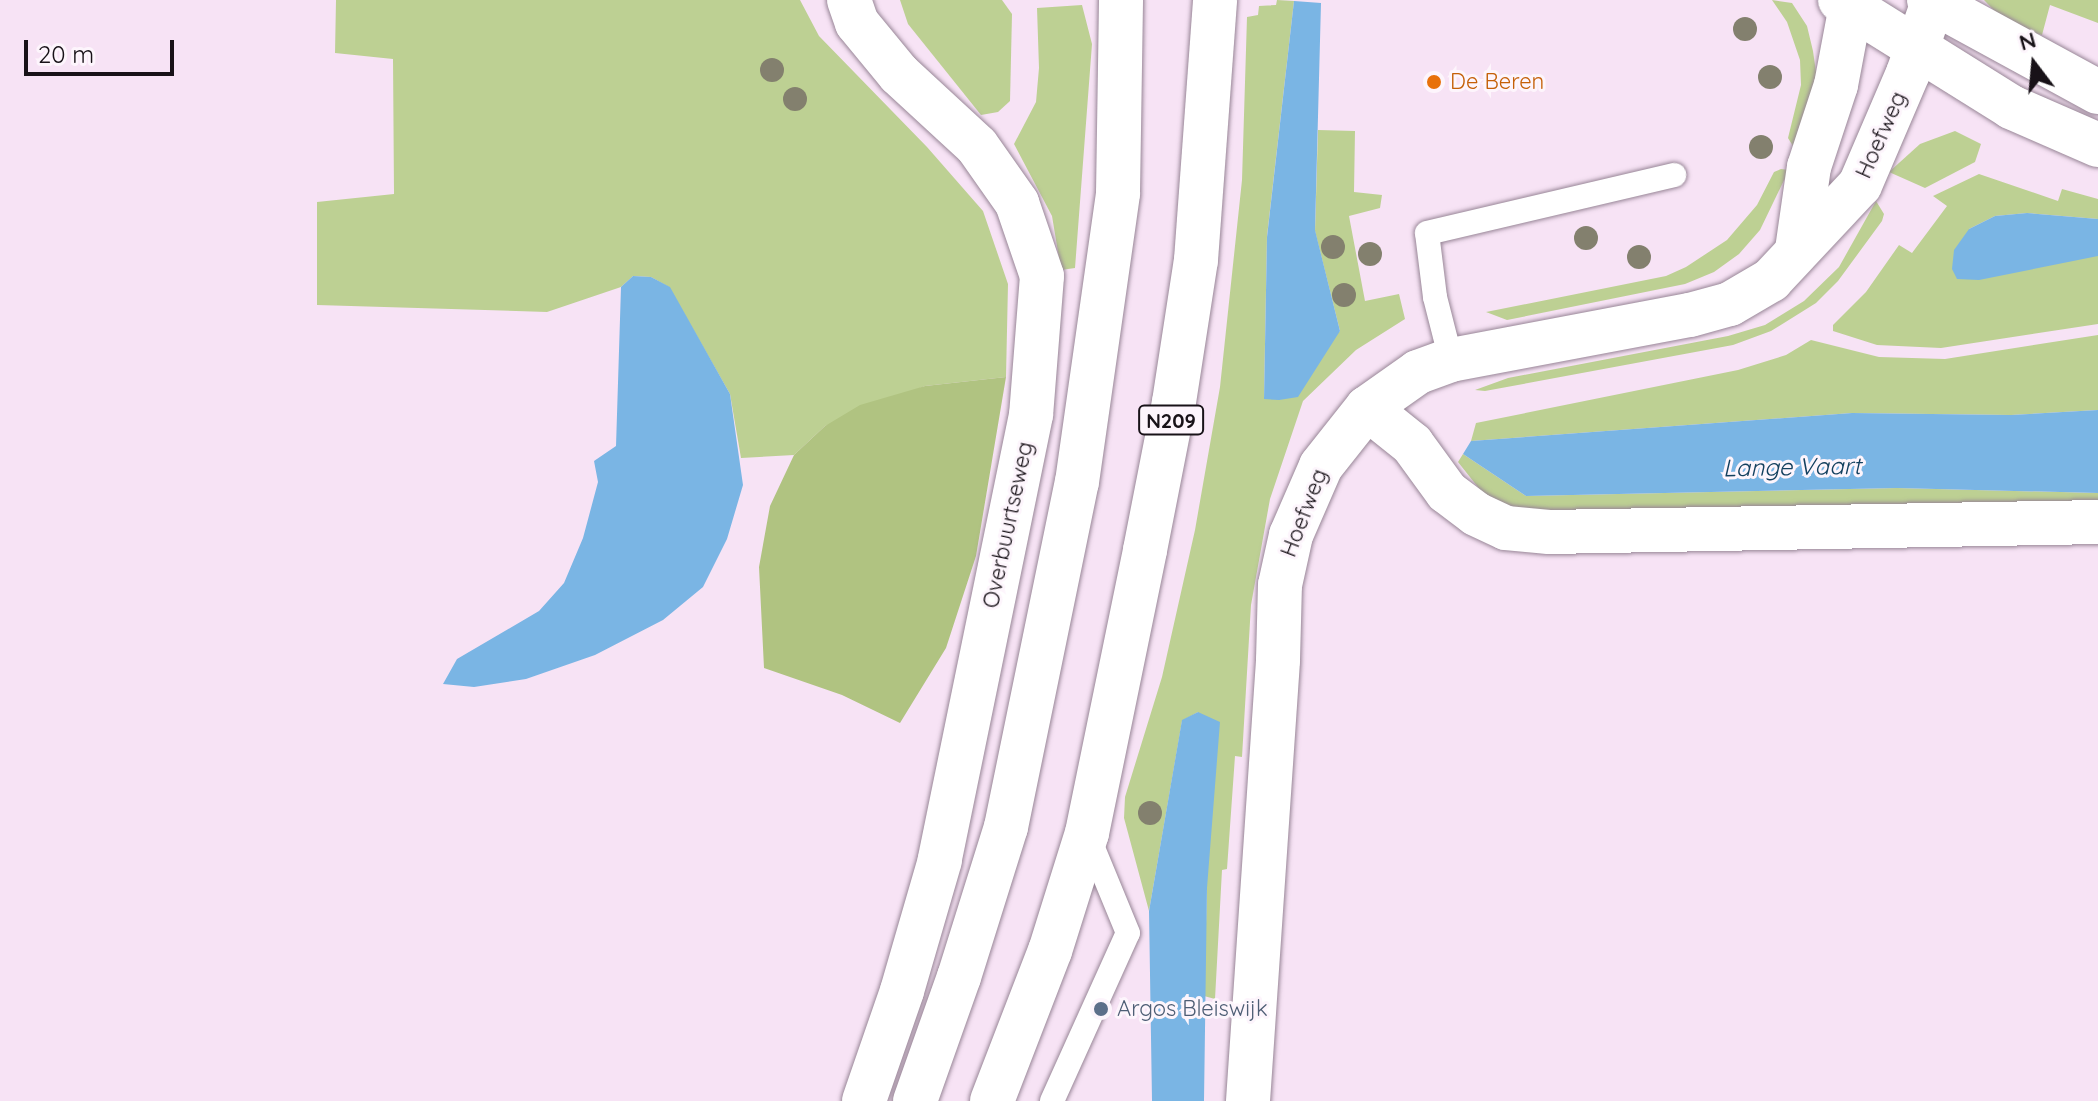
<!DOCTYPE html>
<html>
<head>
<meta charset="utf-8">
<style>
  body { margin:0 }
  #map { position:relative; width:2098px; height:1101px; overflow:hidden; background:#f7e3f5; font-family:Quicksand,sans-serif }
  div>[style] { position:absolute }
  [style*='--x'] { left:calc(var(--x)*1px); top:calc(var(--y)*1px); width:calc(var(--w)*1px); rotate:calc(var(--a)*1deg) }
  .green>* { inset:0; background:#bdd093 }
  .forest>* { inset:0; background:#b0c381 }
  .water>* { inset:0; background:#7ab5e4 }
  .roads { filter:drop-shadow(0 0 2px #988697) drop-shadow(0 0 2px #988697) }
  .lane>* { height:24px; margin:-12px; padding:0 12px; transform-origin:12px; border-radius:12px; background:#fff }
  .street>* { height:44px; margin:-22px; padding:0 22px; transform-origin:22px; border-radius:22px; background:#fff }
  .secondary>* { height:44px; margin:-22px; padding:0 22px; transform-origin:22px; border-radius:22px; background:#fff }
  .primary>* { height:44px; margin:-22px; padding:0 22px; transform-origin:22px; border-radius:22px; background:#fff }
  .trees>* { width:24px; height:24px; margin:-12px; border-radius:50%; background:#83806e }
  .dots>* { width:22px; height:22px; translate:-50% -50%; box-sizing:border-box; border:4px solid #fdf5fc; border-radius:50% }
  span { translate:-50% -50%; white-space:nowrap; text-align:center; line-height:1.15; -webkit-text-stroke:6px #fdf5fc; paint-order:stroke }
  .shield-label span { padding:2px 6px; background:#fdf5fc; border:2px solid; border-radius:6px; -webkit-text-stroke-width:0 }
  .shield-label { font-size:20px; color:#181218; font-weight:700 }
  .food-label { font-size:22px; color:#c56008 }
  .left { translate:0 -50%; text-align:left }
  .street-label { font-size:22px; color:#181218 }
  .service-label { font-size:22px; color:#4e5e75 }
  .water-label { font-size:24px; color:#13405f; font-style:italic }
  .north { position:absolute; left:1994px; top:24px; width:80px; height:80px; -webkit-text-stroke:6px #fdf5fc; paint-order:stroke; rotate:344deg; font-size:22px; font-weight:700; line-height:32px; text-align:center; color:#181218 }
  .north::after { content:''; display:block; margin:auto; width:28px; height:36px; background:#181218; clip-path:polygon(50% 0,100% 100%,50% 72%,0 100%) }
  .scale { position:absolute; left:24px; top:40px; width:150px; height:36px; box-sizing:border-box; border:4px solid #181218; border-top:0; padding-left:10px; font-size:24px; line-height:28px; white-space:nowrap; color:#181218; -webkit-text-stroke:6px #fdf5fc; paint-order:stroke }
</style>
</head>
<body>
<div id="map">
  <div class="green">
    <div style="clip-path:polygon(336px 0,800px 0,819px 36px,927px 147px,983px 211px,1008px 284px,1006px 377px,925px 386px,825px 426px,794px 455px,741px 458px,730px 394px,669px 287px,651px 277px,633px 276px,621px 287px,547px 312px,317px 305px,317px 202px,394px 194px,393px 59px,335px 53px)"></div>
    <div style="clip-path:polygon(900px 0,1002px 0,1012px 14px,1010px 101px,998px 112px,981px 115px,908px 24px)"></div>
    <div style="clip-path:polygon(1277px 0,1294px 1px,1267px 236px,1264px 398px,1340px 331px,1315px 231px,1318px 130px,1355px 131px,1354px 192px,1382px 195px,1380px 208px,1349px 216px,1365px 301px,1399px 294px,1405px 319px,1356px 350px,1303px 401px,1270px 499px,1251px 605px,1242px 757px,1235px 756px,1227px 869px,1222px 870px,1215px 999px,1204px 996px,1207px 888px,1198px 712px,1182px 721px,1149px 911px,1124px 818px,1125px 797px,1162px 677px,1195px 530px,1220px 387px,1242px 180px,1247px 17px,1258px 15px,1259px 6px,1276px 5px)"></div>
    <div style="clip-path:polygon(1772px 0,1792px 3px,1807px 26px,1813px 51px,1816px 72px,1813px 101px,1796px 151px,1788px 138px,1801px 85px,1800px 60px,1787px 22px)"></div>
    <div style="clip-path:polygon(1984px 0,2098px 0,2098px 23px,2050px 5px,2042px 35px,2008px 25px)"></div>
    <div style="clip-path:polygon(1082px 5px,1092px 44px,1075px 268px,1061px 270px,1052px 216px,1014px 144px,1036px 102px,1039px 68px,1037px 8px)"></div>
    <div style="clip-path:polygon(1955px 131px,1981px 144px,1975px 162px,1925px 188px,1889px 172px,1920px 144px)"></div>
    <div style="clip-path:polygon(1781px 169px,1789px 170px,1760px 230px,1739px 254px,1714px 272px,1685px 284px,1507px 320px,1486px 312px,1666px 276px,1686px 267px,1727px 240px,1757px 205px,1774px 172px)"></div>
    <div style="clip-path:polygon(1979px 174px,2058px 201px,2062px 189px,2098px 199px,2098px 219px,2027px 213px,1995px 216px,1969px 229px,2098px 256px,2098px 324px,1941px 348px,1877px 345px,1833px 331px,1833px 325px,1866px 292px,1899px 245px,1912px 253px,1947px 206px,1933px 196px)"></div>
    <div style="clip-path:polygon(1876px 201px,1884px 214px,1882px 221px,1838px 281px,1816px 303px,1771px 331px,1733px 345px,1485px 391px,1475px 390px,1508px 378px,1728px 336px,1765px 325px,1804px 301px,1839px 267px)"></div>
    <div style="clip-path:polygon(2098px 335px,2098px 410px,2011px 415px,1852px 413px,1471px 441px,1476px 423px,1738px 370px,1786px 355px,1811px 340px,1879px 357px,1945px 359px)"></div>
    <div style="clip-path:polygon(1463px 454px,1526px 496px,1897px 488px,2098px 493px,2098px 511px,1521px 516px,1485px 496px,1458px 462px)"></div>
  </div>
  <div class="forest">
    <div style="clip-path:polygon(1006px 377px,976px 556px,946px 648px,900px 723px,842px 695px,764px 668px,759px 567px,770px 506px,794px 455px,825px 426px,860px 405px,925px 386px)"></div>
  </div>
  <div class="water">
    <div style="clip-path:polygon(1294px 1px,1321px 3px,1315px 230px,1340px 331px,1298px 397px,1279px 400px,1264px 399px,1267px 237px)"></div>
    <div style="clip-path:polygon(2027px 213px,2098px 219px,2098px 256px,1979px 280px,1957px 279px,1952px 269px,1954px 250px,1969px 229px,1995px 216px)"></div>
    <div style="clip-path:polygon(633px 276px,651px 277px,670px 287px,730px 394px,743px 485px,727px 539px,703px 587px,663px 620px,595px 655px,526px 679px,474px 687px,443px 684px,457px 659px,539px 611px,564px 583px,583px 538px,598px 482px,594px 461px,616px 446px,621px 287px)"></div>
    <div style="clip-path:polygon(2098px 410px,2098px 493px,1897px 488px,1526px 496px,1463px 454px,1471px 441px,1852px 413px,2011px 415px)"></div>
    <div style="clip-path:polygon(1198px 712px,1220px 722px,1207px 888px,1204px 1101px,1152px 1101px,1149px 911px,1182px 720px)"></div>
  </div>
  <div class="roads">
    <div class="lane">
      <div style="--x:1451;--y:360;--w:65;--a:-104.3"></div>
      <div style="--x:1435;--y:297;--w:64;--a:-97.1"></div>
      <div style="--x:1427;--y:233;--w:254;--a:-13.2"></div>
      <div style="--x:1052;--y:1101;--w:184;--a:-65.7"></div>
      <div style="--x:1128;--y:933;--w:105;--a:-112.4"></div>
    </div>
    <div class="street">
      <div style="--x:849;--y:0;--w:24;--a:71"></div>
      <div style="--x:857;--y:23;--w:66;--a:50.5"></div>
      <div style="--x:899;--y:74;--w:106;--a:42.7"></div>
      <div style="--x:977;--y:146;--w:70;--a:54.9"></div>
      <div style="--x:1017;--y:203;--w:77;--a:71.1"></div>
      <div style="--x:1042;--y:276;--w:139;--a:94.5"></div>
      <div style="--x:1031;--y:415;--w:454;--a:101.6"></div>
      <div style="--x:940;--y:860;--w:136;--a:106.2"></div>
      <div style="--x:902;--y:991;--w:116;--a:109.1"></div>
      <div style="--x:1367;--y:408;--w:58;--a:38.7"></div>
      <div style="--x:1412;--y:444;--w:59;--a:53.9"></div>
      <div style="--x:1447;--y:492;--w:36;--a:37"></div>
      <div style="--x:1476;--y:514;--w:33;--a:25"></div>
      <div style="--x:1506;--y:528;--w:43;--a:5.3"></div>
      <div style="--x:1549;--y:532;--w:549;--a:-1.04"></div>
    </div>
    <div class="secondary">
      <div style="--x:1840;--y:0;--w:202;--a:32"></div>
      <div style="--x:2011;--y:107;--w:95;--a:23.6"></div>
      <div style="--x:1929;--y:0;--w:192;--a:28.6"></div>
      <div style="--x:1797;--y:250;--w:84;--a:-81.8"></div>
      <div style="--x:1809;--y:167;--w:86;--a:-71.8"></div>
      <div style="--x:1836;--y:85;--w:86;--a:-79.3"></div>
      <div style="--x:1248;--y:1101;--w:442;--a:-86.1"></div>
      <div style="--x:1278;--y:660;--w:75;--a:-88.5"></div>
      <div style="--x:1280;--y:585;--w:51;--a:-77.6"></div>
      <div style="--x:1291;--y:535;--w:75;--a:-66.5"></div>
      <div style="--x:1321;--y:466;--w:74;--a:-51.6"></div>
      <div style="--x:1367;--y:408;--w:62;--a:-35.2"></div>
      <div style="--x:1418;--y:372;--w:35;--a:-20"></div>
      <div style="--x:1451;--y:360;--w:243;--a:-10.7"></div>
      <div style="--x:1690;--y:315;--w:41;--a:-15.4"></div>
      <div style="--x:1730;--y:304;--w:48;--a:-30.3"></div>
      <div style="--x:1771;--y:280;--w:130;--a:-46.9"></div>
      <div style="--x:1860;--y:185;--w:122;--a:-66.8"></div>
      <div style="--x:1908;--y:73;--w:75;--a:-70.6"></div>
    </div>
    <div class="primary">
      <div style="--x:915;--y:1101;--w:132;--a:-70.5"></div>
      <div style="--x:959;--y:977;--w:157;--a:-72.6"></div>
      <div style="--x:1006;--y:827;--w:352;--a:-78.4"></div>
      <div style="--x:1077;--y:482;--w:292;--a:-81.9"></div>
      <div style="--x:1118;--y:193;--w:193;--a:-89.1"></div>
      <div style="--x:992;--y:1101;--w:161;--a:-68.9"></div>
      <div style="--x:1050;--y:951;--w:124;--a:-72.6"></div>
      <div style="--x:1087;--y:833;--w:289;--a:-78.4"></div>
      <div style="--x:1145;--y:550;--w:151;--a:-78.9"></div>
      <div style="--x:1174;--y:402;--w:144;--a:-81.2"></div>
      <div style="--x:1196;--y:260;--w:261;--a:-85.8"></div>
    </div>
  </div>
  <div class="trees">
    <div style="left:1745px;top:29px"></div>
    <div style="left:772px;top:70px"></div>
    <div style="left:1770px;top:77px"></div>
    <div style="left:795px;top:99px"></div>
    <div style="left:1761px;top:147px"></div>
    <div style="left:1586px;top:238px"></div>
    <div style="left:1333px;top:247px"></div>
    <div style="left:1370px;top:254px"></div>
    <div style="left:1639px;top:257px"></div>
    <div style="left:1344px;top:295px"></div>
    <div style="left:1150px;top:813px"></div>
  </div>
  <div class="dots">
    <div style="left:1434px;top:82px;background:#e8710a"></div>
    <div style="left:1101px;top:1009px;background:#5c6f8a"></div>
  </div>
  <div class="shield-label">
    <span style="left:1171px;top:420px">N209</span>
  </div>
  <div class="food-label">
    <span class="left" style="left:1450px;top:82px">De Beren</span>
  </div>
  <div class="street-label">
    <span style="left:1881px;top:135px;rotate:-66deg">Hoefweg</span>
    <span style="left:1304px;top:513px;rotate:-69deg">Hoefweg</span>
    <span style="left:1008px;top:525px;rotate:-78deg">Overbuurtseweg</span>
  </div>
  <div class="service-label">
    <span class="left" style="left:1117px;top:1009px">Argos Bleiswijk</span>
  </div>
  <div class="water-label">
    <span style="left:1792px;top:467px;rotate:-1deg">Lange Vaart</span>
  </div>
  <div class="north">N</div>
  <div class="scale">20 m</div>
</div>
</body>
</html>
